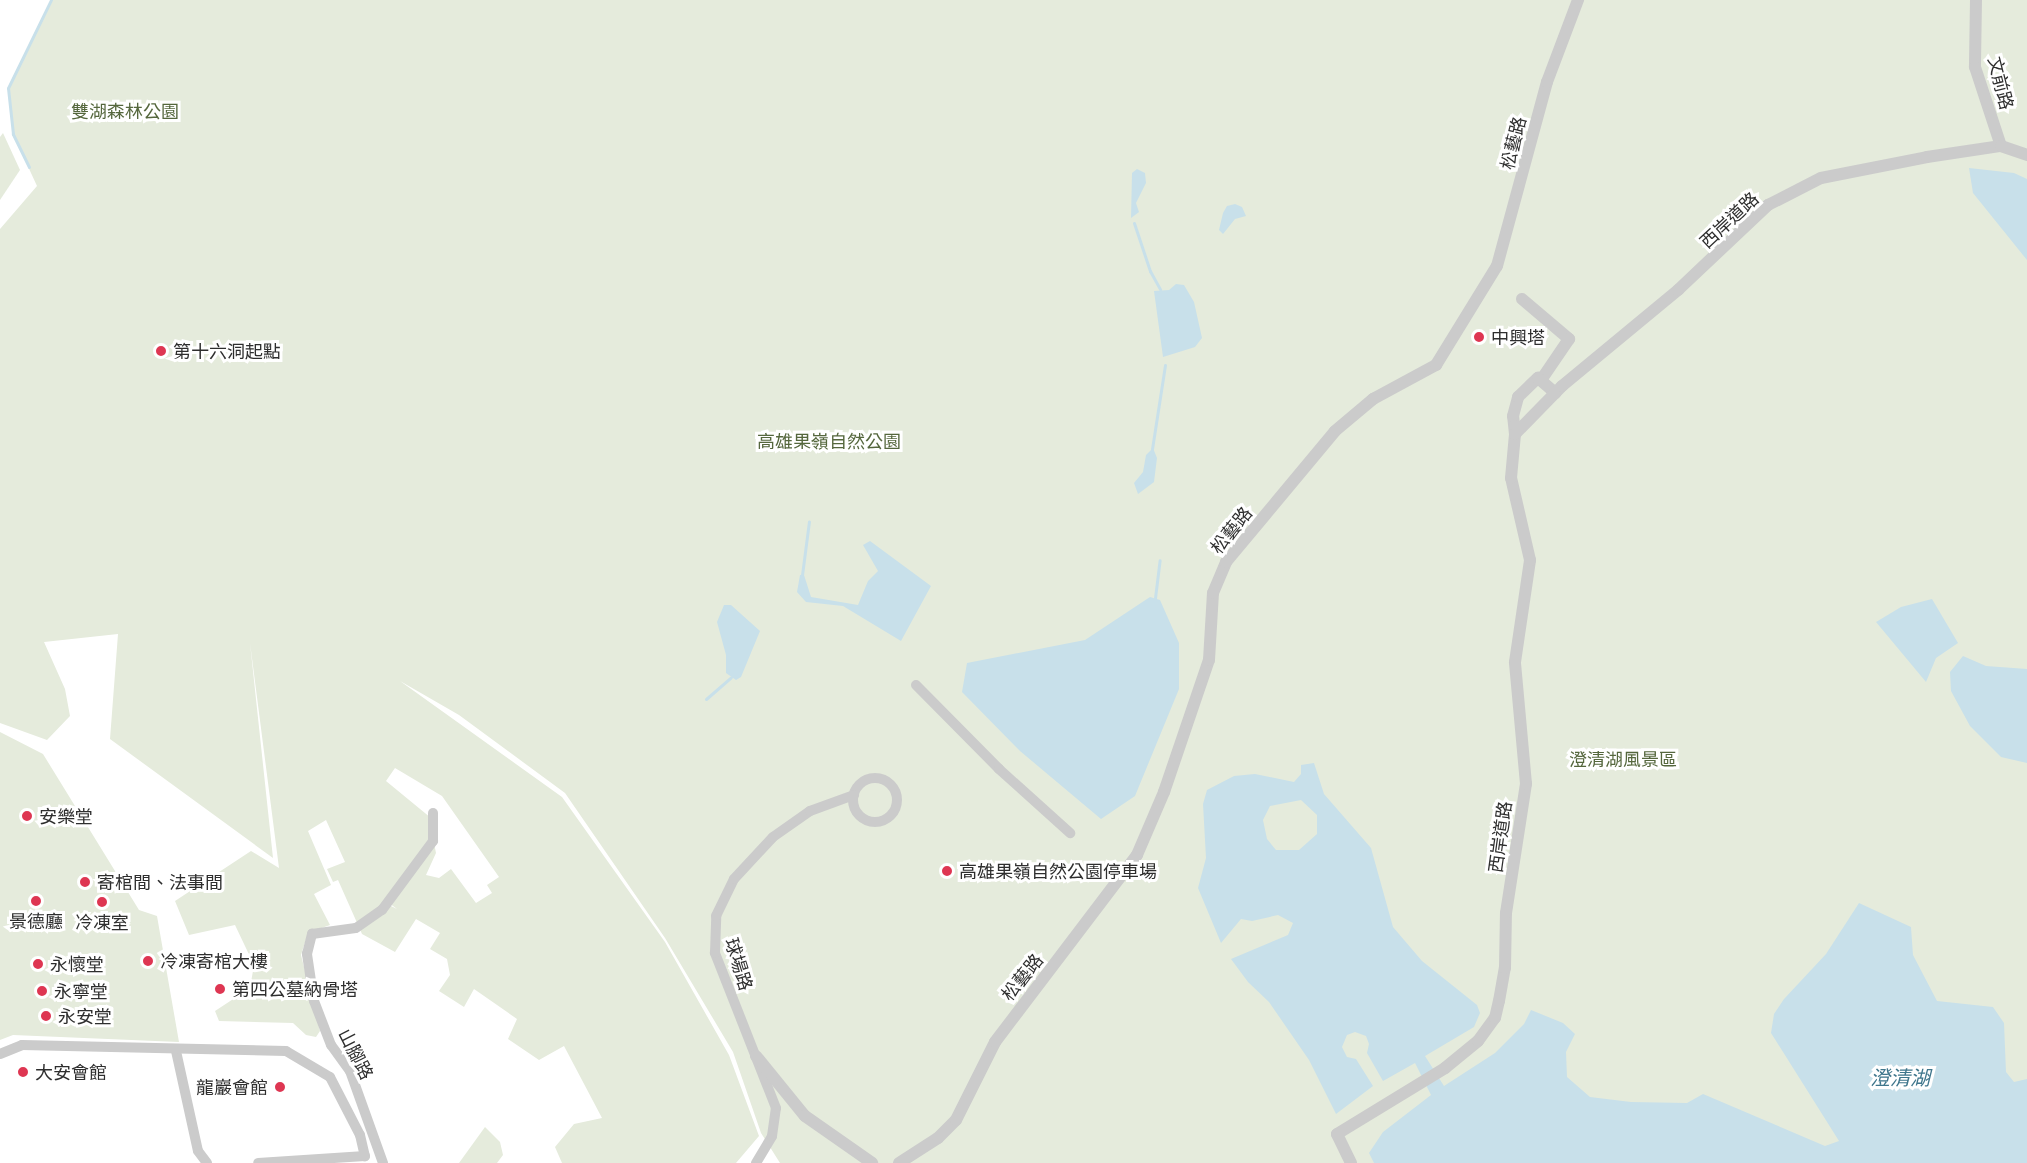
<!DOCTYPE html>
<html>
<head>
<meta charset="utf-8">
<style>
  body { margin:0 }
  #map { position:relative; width:2027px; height:1163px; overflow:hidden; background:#fff; font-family:"Open Sans","Noto Sans TC",sans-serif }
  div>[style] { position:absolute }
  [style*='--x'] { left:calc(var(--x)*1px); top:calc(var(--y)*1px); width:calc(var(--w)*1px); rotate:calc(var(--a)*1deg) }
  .green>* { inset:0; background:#e5ebdc }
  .water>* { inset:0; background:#c8e0ea }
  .stream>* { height:3px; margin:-1.5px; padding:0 1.5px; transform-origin:1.5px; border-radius:1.5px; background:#c8e0ea }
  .minor>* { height:10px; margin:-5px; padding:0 5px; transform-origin:5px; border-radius:5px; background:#cbcbcb }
  .minor>.ring { margin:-5px; padding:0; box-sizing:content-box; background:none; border:10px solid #cbcbcb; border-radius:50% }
  .tertiary>* { height:12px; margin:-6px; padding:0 6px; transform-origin:6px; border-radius:6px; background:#cbcbcb }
  .dots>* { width:16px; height:16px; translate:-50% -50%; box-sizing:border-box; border:3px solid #fff; border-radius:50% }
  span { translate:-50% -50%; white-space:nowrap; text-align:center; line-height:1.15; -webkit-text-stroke:6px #fff; paint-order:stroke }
  .street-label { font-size:18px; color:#2e2e2e }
  .park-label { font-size:18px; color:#55673d }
  .poi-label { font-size:18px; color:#2e2e2e }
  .left { translate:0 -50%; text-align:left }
  .right { translate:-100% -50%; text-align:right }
  .water-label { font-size:20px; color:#3f768c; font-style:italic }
</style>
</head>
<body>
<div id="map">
  <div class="green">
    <div style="clip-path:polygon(evenodd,51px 0,2027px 0,2027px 1163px,780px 1163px,761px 1133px,733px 1052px,665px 938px,565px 793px,459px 715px,400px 681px,562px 797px,665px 942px,729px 1055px,759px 1136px,736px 1163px,562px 1163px,555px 1147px,574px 1124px,602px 1118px,564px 1046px,539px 1060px,508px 1039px,517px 1019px,474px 989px,464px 1007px,439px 991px,450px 975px,447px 959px,430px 949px,440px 933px,416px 919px,395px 952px,362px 934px,338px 880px,333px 882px,327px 869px,345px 862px,326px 820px,308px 831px,331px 885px,314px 894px,330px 925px,308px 933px,301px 955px,320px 1031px,316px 1037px,306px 1035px,293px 1023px,219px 1021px,215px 1011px,250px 988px,254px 965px,235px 925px,189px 935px,175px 901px,251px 851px,279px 868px,250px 643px,273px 858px,110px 739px,118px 634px,44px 642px,65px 689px,70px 716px,47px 740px,0 723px,0 229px,37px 186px,13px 134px,8px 88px,51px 0,395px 768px,442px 796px,499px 877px,487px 885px,492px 893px,476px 903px,451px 869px,439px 878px,426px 875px,436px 853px,434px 843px,389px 903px,397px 909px,387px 904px,433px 837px,431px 818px,386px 781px,395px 768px)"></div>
    <div style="clip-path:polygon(3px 133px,20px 170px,0 200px,0 137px)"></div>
    <div style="clip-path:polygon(0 732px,43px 754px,139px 910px,157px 916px,179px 1042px,13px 1035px,0 1040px)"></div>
    <div style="clip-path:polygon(485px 1127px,500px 1142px,503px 1155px,497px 1163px,459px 1163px)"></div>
  </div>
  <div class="water">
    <div style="clip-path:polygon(1969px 168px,2014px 173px,2027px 179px,2027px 260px,1973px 193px)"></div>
    <div style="clip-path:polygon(1137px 169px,1145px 173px,1146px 183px,1136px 203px,1139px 212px,1131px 218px,1132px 173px)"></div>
    <div style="clip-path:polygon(1235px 204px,1242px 207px,1246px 216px,1235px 219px,1223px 234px,1219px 230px,1223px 213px,1227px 206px)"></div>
    <div style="clip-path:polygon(1176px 284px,1184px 285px,1194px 302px,1202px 338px,1195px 347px,1163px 357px,1154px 291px,1169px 290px)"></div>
    <div style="clip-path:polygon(1153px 448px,1157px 458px,1154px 482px,1138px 494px,1134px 483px,1143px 472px,1146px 455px)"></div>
    <div style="clip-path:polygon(870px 541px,931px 586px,901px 641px,843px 606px,806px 602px,797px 592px,800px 575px,804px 575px,811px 597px,858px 605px,868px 581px,878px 571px,863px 545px)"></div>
    <div style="clip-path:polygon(1150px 597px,1160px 600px,1179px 643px,1179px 689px,1135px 796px,1101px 819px,1020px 751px,962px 692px,967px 663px,1085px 640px)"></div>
    <div style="clip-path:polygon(1932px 599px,1958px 643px,1936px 658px,1926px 682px,1876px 622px,1901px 607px)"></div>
    <div style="clip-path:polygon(724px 605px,731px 605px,760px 631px,741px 677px,736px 680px,726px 673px,726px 655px,717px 622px)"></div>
    <div style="clip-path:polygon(1963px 656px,1986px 666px,2027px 669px,2027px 763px,2001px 757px,1970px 726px,1951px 691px,1950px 672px)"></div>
    <div style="clip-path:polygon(evenodd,1314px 763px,1324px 794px,1371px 848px,1393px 927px,1422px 961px,1477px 1005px,1480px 1013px,1474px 1027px,1425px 1056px,1444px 1086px,1495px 1053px,1524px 1024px,1531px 1010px,1563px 1023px,1575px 1034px,1566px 1052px,1567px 1077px,1590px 1097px,1631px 1102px,1687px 1103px,1703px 1094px,1825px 1146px,1839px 1141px,1771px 1033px,1774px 1014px,1784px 999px,1826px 954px,1859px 903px,1911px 927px,1913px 955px,1937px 1001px,1993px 1007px,2004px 1023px,2006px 1072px,2014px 1082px,2027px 1079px,2027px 1163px,1374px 1163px,1369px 1153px,1383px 1132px,1431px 1095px,1415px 1063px,1383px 1081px,1367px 1053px,1369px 1044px,1366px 1036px,1355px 1032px,1347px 1035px,1342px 1047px,1347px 1057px,1356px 1059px,1373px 1086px,1336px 1114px,1309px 1060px,1269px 1002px,1248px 982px,1231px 959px,1288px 935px,1293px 923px,1278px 915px,1252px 921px,1241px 919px,1221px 943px,1198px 888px,1206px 858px,1203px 804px,1207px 790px,1234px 776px,1255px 774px,1294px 782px,1301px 774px,1301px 765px,1314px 763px,1301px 800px,1317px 815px,1317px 834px,1299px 850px,1276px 850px,1267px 839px,1263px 820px,1270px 806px,1301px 800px)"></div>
  </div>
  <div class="stream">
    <div style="--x:29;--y:167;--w:37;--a:-116"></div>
    <div style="--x:13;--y:134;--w:46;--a:-96.2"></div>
    <div style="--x:8;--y:88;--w:98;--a:-64"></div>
    <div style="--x:1134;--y:223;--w:51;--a:71.6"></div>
    <div style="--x:1150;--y:271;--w:21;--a:61"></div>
    <div style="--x:1152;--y:449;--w:85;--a:-81.2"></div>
    <div style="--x:802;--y:575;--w:54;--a:-82.6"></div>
    <div style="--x:1155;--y:598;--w:38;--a:-83"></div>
    <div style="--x:706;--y:699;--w:33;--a:-41"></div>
  </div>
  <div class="minor">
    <div style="--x:916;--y:685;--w:118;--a:45.3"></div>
    <div style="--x:999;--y:769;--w:96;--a:42"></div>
    <div class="ring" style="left:853px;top:778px;width:34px;height:34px"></div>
    <div style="--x:176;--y:1051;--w:102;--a:77.6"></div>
    <div style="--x:198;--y:1151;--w:15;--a:53"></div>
    <div style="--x:0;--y:1054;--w:24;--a:-22"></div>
    <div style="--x:22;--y:1045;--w:264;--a:1.3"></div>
    <div style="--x:286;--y:1051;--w:51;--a:30.6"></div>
    <div style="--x:330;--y:1077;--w:65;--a:62.7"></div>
    <div style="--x:360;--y:1135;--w:22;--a:77"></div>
    <div style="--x:365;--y:1156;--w:107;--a:176.3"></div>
    <div style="--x:383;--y:1163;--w:98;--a:-109.7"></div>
    <div style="--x:350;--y:1071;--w:32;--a:-126"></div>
    <div style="--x:331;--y:1045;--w:47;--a:-111.1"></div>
    <div style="--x:314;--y:1001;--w:48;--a:-98.5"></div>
    <div style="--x:307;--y:954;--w:21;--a:-76"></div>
    <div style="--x:312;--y:934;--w:44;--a:-7.8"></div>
    <div style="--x:356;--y:928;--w:32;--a:-35"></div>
    <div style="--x:382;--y:910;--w:86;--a:-53.5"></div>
    <div style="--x:433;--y:841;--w:28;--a:-90"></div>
    <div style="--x:756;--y:1163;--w:31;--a:-59"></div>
    <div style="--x:772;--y:1136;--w:28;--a:-82"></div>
    <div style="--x:776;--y:1108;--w:167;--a:-111.5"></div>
    <div style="--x:715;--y:953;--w:37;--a:-88"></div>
    <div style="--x:716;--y:916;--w:41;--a:-64.1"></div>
    <div style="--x:734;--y:879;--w:57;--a:-47.1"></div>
    <div style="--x:773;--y:837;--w:45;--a:-35.1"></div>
    <div style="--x:810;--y:811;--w:47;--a:-20"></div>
  </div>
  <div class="tertiary">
    <div style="--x:1976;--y:0;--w:67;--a:90.9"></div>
    <div style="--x:1975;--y:67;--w:83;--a:71.8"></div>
    <div style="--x:1522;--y:299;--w:62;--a:40.4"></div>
    <div style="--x:1569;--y:339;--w:50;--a:124.3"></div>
    <div style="--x:1515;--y:434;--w:18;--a:-96"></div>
    <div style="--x:1513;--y:416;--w:20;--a:-75"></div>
    <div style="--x:1518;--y:397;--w:28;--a:-44"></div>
    <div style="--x:1538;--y:378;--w:23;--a:41"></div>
    <div style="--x:756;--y:1056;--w:77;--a:50.8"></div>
    <div style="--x:805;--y:1116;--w:82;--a:35"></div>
    <div style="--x:899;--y:1163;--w:46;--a:-32.7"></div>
    <div style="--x:938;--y:1138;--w:25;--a:-45"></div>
    <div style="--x:956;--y:1120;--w:87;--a:-63.4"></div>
    <div style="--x:995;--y:1042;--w:235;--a:-52.8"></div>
    <div style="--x:1137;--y:855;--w:69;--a:-66.8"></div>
    <div style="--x:1164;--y:792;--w:139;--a:-71.2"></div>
    <div style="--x:1209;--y:660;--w:67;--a:-86.6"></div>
    <div style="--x:1213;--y:593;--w:34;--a:-67"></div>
    <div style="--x:1226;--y:562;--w:170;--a:-50.2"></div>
    <div style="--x:1335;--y:431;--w:50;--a:-40.1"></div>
    <div style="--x:1373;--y:399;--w:72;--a:-28.4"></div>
    <div style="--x:1436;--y:365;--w:116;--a:-58.4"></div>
    <div style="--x:1497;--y:266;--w:191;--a:-74.8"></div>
    <div style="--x:1547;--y:82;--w:88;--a:-69.3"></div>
    <div style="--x:1351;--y:1163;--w:32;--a:-116"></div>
    <div style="--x:1337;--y:1134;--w:127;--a:-31.4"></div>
    <div style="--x:1445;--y:1068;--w:43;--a:-39.3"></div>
    <div style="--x:1478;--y:1041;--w:29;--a:-54"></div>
    <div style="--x:1495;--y:1018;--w:17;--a:-77"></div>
    <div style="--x:1499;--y:1001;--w:34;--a:-80"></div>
    <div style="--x:1505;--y:968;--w:55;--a:-89"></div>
    <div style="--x:1506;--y:913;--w:131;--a:-81.2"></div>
    <div style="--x:1526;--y:784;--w:122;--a:-95.2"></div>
    <div style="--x:1515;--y:662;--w:103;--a:-81.6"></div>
    <div style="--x:1530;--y:560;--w:84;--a:-103"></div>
    <div style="--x:1511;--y:478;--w:44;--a:-84.8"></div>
    <div style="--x:1515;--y:434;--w:67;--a:-45.6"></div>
    <div style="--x:1562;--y:386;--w:151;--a:-39.6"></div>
    <div style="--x:1678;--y:290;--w:124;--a:-43.4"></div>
    <div style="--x:1768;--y:205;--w:59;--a:-27"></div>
    <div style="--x:1821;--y:178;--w:108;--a:-11.2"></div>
    <div style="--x:1927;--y:157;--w:75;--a:-8.5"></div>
    <div style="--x:2001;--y:146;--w:28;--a:19"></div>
  </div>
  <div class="dots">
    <div style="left:1479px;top:337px;background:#de3652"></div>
    <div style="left:161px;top:351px;background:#de3652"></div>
    <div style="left:27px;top:816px;background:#de3652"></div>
    <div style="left:947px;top:871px;background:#de3652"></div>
    <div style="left:85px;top:882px;background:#de3652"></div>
    <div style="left:36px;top:901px;background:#de3652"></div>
    <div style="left:102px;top:902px;background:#de3652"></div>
    <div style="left:148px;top:961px;background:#de3652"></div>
    <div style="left:38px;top:964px;background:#de3652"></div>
    <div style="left:220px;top:989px;background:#de3652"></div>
    <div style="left:42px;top:991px;background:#de3652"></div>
    <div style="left:46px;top:1016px;background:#de3652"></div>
    <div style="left:23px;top:1072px;background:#de3652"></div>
    <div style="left:280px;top:1087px;background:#de3652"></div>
  </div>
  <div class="street-label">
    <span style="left:2001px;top:83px;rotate:76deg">文前路</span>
    <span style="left:1513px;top:143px;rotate:-76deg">松藝路</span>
    <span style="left:1729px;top:220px;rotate:-43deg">西岸道路</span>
    <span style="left:1231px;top:530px;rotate:-51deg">松藝路</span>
    <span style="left:1500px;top:837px;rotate:-82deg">西岸道路</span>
    <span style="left:739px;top:964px;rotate:73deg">球場路</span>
    <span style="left:1022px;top:977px;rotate:-51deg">松藝路</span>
    <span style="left:356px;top:1054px;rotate:63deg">山腳路</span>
  </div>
  <div class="park-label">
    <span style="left:125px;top:111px">雙湖森林公園</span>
    <span style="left:829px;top:441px">高雄果嶺自然公園</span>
    <span style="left:1623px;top:759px">澄清湖風景區</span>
  </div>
  <div class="poi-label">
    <span class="left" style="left:1491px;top:337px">中興塔</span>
    <span class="left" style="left:173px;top:351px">第十六洞起點</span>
    <span class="left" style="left:39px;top:816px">安樂堂</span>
    <span class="left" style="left:959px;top:871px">高雄果嶺自然公園停車場</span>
    <span class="left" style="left:97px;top:882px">寄棺間、法事間</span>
    <span style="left:36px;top:921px">景德廳</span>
    <span style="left:102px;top:922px">冷凍室</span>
    <span class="left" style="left:160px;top:961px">冷凍寄棺大樓</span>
    <span class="left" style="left:50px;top:964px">永懷堂</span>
    <span class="left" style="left:232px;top:989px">第四公墓納骨塔</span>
    <span class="left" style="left:54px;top:991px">永寧堂</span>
    <span class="left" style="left:58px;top:1016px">永安堂</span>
    <span class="left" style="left:35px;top:1072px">大安會館</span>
    <span class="right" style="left:268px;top:1087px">龍巖會館</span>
  </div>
  <div class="water-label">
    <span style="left:1900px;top:1077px">澄清湖</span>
  </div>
</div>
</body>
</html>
